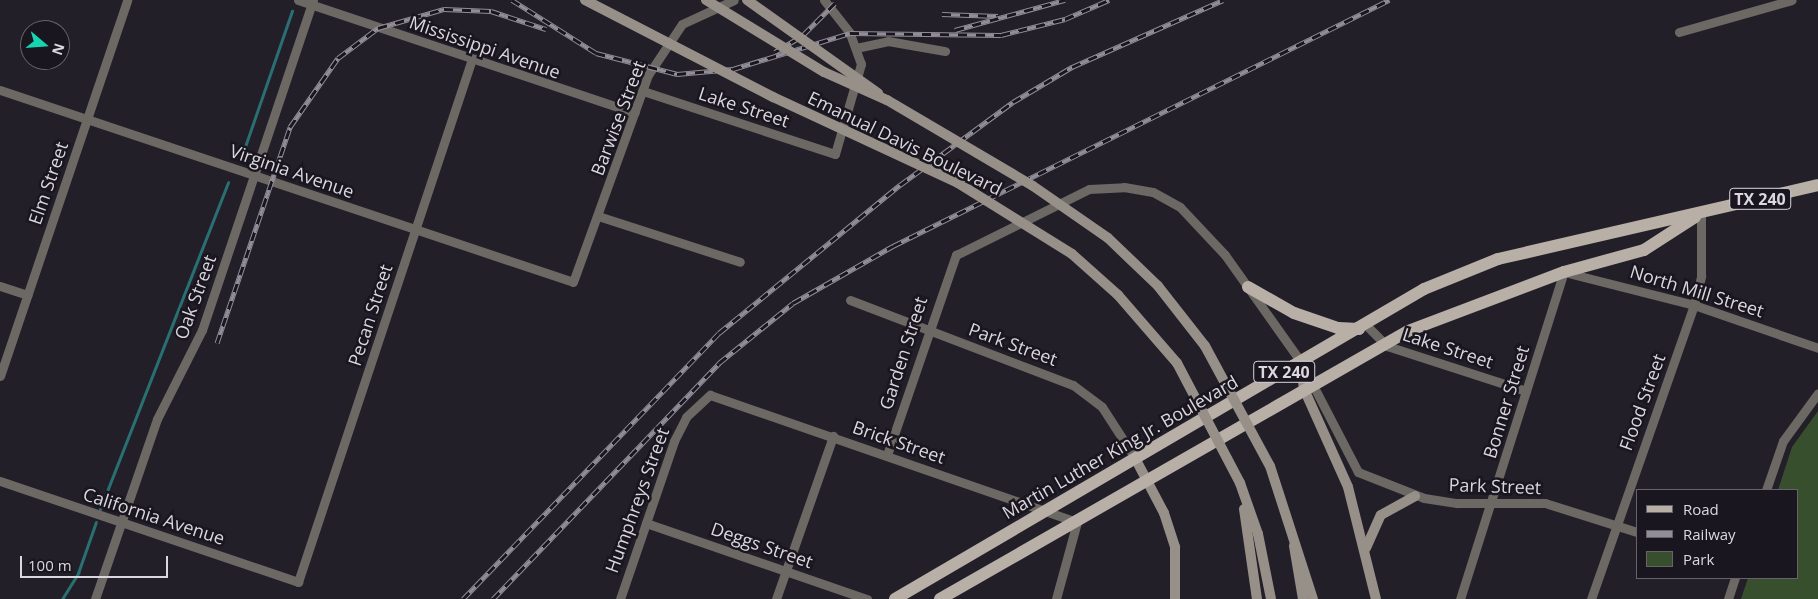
<!DOCTYPE html>
<html>
<head>
<meta charset="utf-8">
<style>
  body { margin:0 }
  #map { position:relative; width:1818px; height:599px; overflow:hidden; background:#231f29; font-family:"Open Sans",sans-serif }
  div>[style] { position:absolute }
  [style*='--x'] { left:calc(var(--x)*1px); top:calc(var(--y)*1px); width:calc(var(--w)*1px); rotate:calc(var(--a)*1deg) }
  .green>* { inset:0; background:#384f2e }
  .stream>* { height:3px; margin:-1.5px; padding:0 1.5px; transform-origin:1.5px; border-radius:1.5px; background:#297072 }
  .street>* { height:9px; margin:-4.5px; padding:0 4.5px; transform-origin:4.5px; border-radius:4.5px; background:#6c6863 }
  .secondary>* { height:10px; margin:-5px; padding:0 5px; transform-origin:5px; border-radius:5px; background:#979089 }
  .primary>* { height:12px; margin:-6px; padding:0 6px; transform-origin:6px; border-radius:6px; background:#b8afa6 }
  .rail>* { height:5px; margin-top:-2.5px; transform-origin:0; background:repeating-linear-gradient(90deg,#19161f 0 9px,#928e97 0 18px); box-sizing:border-box; border-block:1px solid #928e97 }
  .secondary-bridge>* { height:10px; margin:-5px; padding:0 5px; transform-origin:5px; border-radius:5px; background:#979089 }
  span { translate:-50% -50%; white-space:nowrap; text-align:center; line-height:1.15; -webkit-text-stroke:5px #19161f; paint-order:stroke }
  .shield-label span { padding:1px 4px; background:#19161f; border:1px solid; border-radius:4px; -webkit-text-stroke-width:0 }
  .shield-label { font-size:16px; color:#dad7de; font-weight:700 }
  .street-label { font-size:18px; color:#dad7de }
  .legend { position:absolute; left:1636px; top:489px; width:162px; height:90px; box-sizing:border-box; background:#19161f; border:1px solid #66636b; margin:0; padding:6px 9px; list-style:none; font-size:15px; color:#dad7de }
  .legend li { display:flex; align-items:center; gap:10px; height:25px }
  .legend b { width:25px; border:1px solid #66636b }
  .north { position:absolute; left:20px; top:20px; width:50px; height:50px; box-sizing:border-box; background:#19161f; border:1px solid #66636b; border-radius:50%; rotate:108deg; font-size:14px; font-weight:700; line-height:20px; text-align:center; color:#dad7de }
  .north::after { content:''; display:block; margin:auto; width:18px; height:22px; background:#18d5b2; clip-path:polygon(50% 0,100% 100%,50% 72%,0 100%) }
  .scale { position:absolute; left:20px; top:556px; width:148px; height:22px; box-sizing:border-box; border:2px solid #dad7de; border-top:0; padding-left:6px; font-size:15px; line-height:18px; white-space:nowrap; color:#dad7de; -webkit-text-stroke:4px #19161f; paint-order:stroke }
</style>
</head>
<body>
<div id="map">
  <div class="green">
    <div style="clip-path:polygon(1818px 411px,1818px 599px,1741px 599px,1748px 578px,1797px 578px,1797px 490px,1778px 490px,1792px 447px)"></div>
  </div>
  <div class="stream">
    <div style="--x:240;--y:161;--w:159;--a:-70.9"></div>
    <div style="--x:100;--y:509;--w:351;--a:-68.6"></div>
    <div style="--x:62;--y:599;--w:31;--a:-58"></div>
    <div style="--x:78;--y:573;--w:54;--a:-70.6"></div>
  </div>
  <div class="street">
    <div style="--x:298;--y:0;--w:355;--a:18.5"></div>
    <div style="--x:1679;--y:32;--w:117;--a:-15.8"></div>
    <div style="--x:856;--y:48;--w:33;--a:-12"></div>
    <div style="--x:888;--y:41;--w:58;--a:10"></div>
    <div style="--x:0;--y:90;--w:604;--a:18.52"></div>
    <div style="--x:573;--y:282;--w:220;--a:-70.1"></div>
    <div style="--x:648;--y:75;--w:61;--a:-56.3"></div>
    <div style="--x:682;--y:24;--w:57;--a:-24.8"></div>
    <div style="--x:643;--y:91;--w:202;--a:18.2"></div>
    <div style="--x:835;--y:154;--w:94;--a:-73.9"></div>
    <div style="--x:861;--y:64;--w:33;--a:-110"></div>
    <div style="--x:850;--y:33;--w:42;--a:-128.2"></div>
    <div style="--x:598;--y:216;--w:149;--a:17.9"></div>
    <div style="--x:0;--y:286;--w:29;--a:18"></div>
    <div style="--x:850;--y:300;--w:239;--a:20.9"></div>
    <div style="--x:1073;--y:385;--w:36;--a:37"></div>
    <div style="--x:1102;--y:407;--w:61;--a:57.1"></div>
    <div style="--x:1366;--y:325;--w:30;--a:45"></div>
    <div style="--x:1387;--y:346;--w:146;--a:17.9"></div>
    <div style="--x:0;--y:376;--w:397;--a:-71.3"></div>
    <div style="--x:887;--y:455;--w:212;--a:-71"></div>
    <div style="--x:956;--y:255;--w:148;--a:-26.4"></div>
    <div style="--x:1089;--y:189;--w:35;--a:-3"></div>
    <div style="--x:1124;--y:187;--w:29;--a:10"></div>
    <div style="--x:1153;--y:192;--w:31;--a:29"></div>
    <div style="--x:1180;--y:207;--w:66;--a:46.8"></div>
    <div style="--x:1225;--y:255;--w:131;--a:54.6"></div>
    <div style="--x:1301;--y:362;--w:124;--a:62.6"></div>
    <div style="--x:1358;--y:472;--w:71;--a:21.5"></div>
    <div style="--x:1424;--y:498;--w:33;--a:9"></div>
    <div style="--x:1457;--y:503;--w:88;--a:0"></div>
    <div style="--x:1545;--y:503;--w:96;--a:17.5"></div>
    <div style="--x:0;--y:481;--w:315;--a:18.7"></div>
    <div style="--x:298;--y:582;--w:551;--a:-71.6"></div>
    <div style="--x:1766;--y:490;--w:52;--a:-70.9"></div>
    <div style="--x:1783;--y:441;--w:59;--a:-53.9"></div>
    <div style="--x:646;--y:523;--w:234;--a:19"></div>
    <div style="--x:95;--y:599;--w:190;--a:-71"></div>
    <div style="--x:157;--y:419;--w:100;--a:-63.2"></div>
    <div style="--x:202;--y:330;--w:348;--a:-71.4"></div>
    <div style="--x:620;--y:599;--w:167;--a:-71.1"></div>
    <div style="--x:674;--y:441;--w:27;--a:-63"></div>
    <div style="--x:686;--y:417;--w:33;--a:-43"></div>
    <div style="--x:710;--y:395;--w:388;--a:19.1"></div>
    <div style="--x:1077;--y:522;--w:80;--a:105.3"></div>
    <div style="--x:776;--y:599;--w:173;--a:-70.7"></div>
    <div style="--x:1460;--y:599;--w:343;--a:-72.4"></div>
    <div style="--x:1564;--y:272;--w:134;--a:14.2"></div>
    <div style="--x:1694;--y:305;--w:131;--a:19.1"></div>
    <div style="--x:1591;--y:599;--w:312;--a:-70.7"></div>
    <div style="--x:1694;--y:305;--w:30;--a:-76"></div>
    <div style="--x:1701;--y:276;--w:63;--a:-90"></div>
    <div style="--x:1728;--y:599;--w:22;--a:-72"></div>
  </div>
  <div class="secondary">
    <div style="--x:1108;--y:238;--w:69;--a:43.8"></div>
    <div style="--x:1158;--y:286;--w:76;--a:51.9"></div>
    <div style="--x:1072;--y:254;--w:62;--a:41.7"></div>
    <div style="--x:1118;--y:295;--w:90;--a:49.1"></div>
    <div style="--x:1301;--y:362;--w:27;--a:84"></div>
    <div style="--x:1304;--y:389;--w:107;--a:65.8"></div>
    <div style="--x:1348;--y:487;--w:115;--a:76"></div>
    <div style="--x:1135;--y:458;--w:62;--a:62.2"></div>
    <div style="--x:1164;--y:513;--w:36;--a:72"></div>
    <div style="--x:1175;--y:547;--w:52;--a:90"></div>
    <div style="--x:1270;--y:466;--w:140;--a:72.1"></div>
    <div style="--x:1240;--y:483;--w:54;--a:70.6"></div>
    <div style="--x:1258;--y:534;--w:66;--a:78.7"></div>
    <div style="--x:1244;--y:509;--w:91;--a:81.8"></div>
    <div style="--x:1294;--y:546;--w:54;--a:80.4"></div>
    <div style="--x:1366;--y:548;--w:36;--a:-66"></div>
    <div style="--x:1381;--y:515;--w:39;--a:-29"></div>
  </div>
  <div class="primary">
    <div style="--x:1248;--y:287;--w:53;--a:29.5"></div>
    <div style="--x:1294;--y:313;--w:46;--a:18.8"></div>
    <div style="--x:1338;--y:328;--w:21;--a:3"></div>
    <div style="--x:895;--y:599;--w:613;--a:-30.37"></div>
    <div style="--x:1424;--y:289;--w:80;--a:-22.1"></div>
    <div style="--x:1498;--y:259;--w:328;--a:-13"></div>
    <div style="--x:940;--y:599;--w:539;--a:-29.8"></div>
    <div style="--x:1408;--y:331;--w:167;--a:-20.7"></div>
    <div style="--x:1564;--y:272;--w:83;--a:-15.4"></div>
    <div style="--x:1644;--y:250;--w:61;--a:-32.9"></div>
  </div>
  <div class="rail">
    <div style="--x:512;--y:0;--w:99;--a:32.2"></div>
    <div style="--x:596;--y:53;--w:84;--a:14.5"></div>
    <div style="--x:677;--y:74;--w:56;--a:-5.1"></div>
    <div style="--x:733;--y:69;--w:122;--a:-17.1"></div>
    <div style="--x:850;--y:33;--w:151;--a:0.8"></div>
    <div style="--x:1001;--y:35;--w:66;--a:-14"></div>
    <div style="--x:1065;--y:19;--w:48;--a:-23.4"></div>
    <div style="--x:942;--y:14;--w:56;--a:2"></div>
    <div style="--x:955;--y:30;--w:114;--a:-15.3"></div>
    <div style="--x:775;--y:52;--w:33;--a:-31"></div>
    <div style="--x:803;--y:35;--w:45;--a:-45"></div>
    <div style="--x:217;--y:343;--w:228;--a:-71.3"></div>
    <div style="--x:290;--y:127;--w:84;--a:-55.2"></div>
    <div style="--x:338;--y:58;--w:50;--a:-36.9"></div>
    <div style="--x:378;--y:28;--w:69;--a:-16.1"></div>
    <div style="--x:444;--y:9;--w:47;--a:2.4"></div>
    <div style="--x:491;--y:11;--w:58;--a:18.1"></div>
    <div style="--x:463;--y:599;--w:369;--a:-46.1"></div>
    <div style="--x:719;--y:333;--w:234;--a:-39.3"></div>
    <div style="--x:900;--y:185;--w:140;--a:-36.3"></div>
    <div style="--x:1013;--y:102;--w:69;--a:-30.7"></div>
    <div style="--x:1072;--y:67;--w:165;--a:-23.9"></div>
    <div style="--x:493;--y:599;--w:327;--a:-46.2"></div>
    <div style="--x:719;--y:363;--w:95;--a:-39"></div>
    <div style="--x:793;--y:303;--w:115;--a:-29.7"></div>
    <div style="--x:893;--y:246;--w:554;--a:-26.38"></div>
  </div>
  <div class="secondary-bridge">
    <div style="--x:585;--y:0;--w:212;--a:27.3"></div>
    <div style="--x:773;--y:97;--w:204;--a:24.9"></div>
    <div style="--x:958;--y:183;--w:134;--a:31.9"></div>
    <div style="--x:706;--y:0;--w:138;--a:31.4"></div>
    <div style="--x:824;--y:72;--w:69;--a:24"></div>
    <div style="--x:887;--y:100;--w:169;--a:30.5"></div>
    <div style="--x:1033;--y:186;--w:91;--a:34.7"></div>
    <div style="--x:747;--y:0;--w:161;--a:35.4"></div>
    <div style="--x:1205;--y:346;--w:136;--a:61.6"></div>
    <div style="--x:1177;--y:363;--w:136;--a:62.3"></div>
  </div>
  <div class="shield-label">
    <span style="left:1760px;top:199px">TX 240</span>
    <span style="left:1284px;top:372px">TX 240</span>
  </div>
  <div class="street-label">
    <span style="left:485px;top:47px;rotate:19deg">Mississippi Avenue</span>
    <span style="left:744px;top:107px;rotate:18deg">Lake Street</span>
    <span style="left:618px;top:118px;rotate:-69deg">Barwise Street</span>
    <span style="left:905px;top:143px;rotate:26deg">Emanual Davis Boulevard</span>
    <span style="left:292px;top:171px;rotate:19deg">Virginia Avenue</span>
    <span style="left:48px;top:183px;rotate:-71deg">Elm Street</span>
    <span style="left:1697px;top:291px;rotate:17deg">North Mill Street</span>
    <span style="left:195px;top:297px;rotate:-70deg">Oak Street</span>
    <span style="left:370px;top:315px;rotate:-72deg">Pecan Street</span>
    <span style="left:1013px;top:344px;rotate:20deg">Park Street</span>
    <span style="left:1448px;top:348px;rotate:18deg">Lake Street</span>
    <span style="left:903px;top:353px;rotate:-72deg">Garden Street</span>
    <span style="left:1506px;top:402px;rotate:-73deg">Bonner Street</span>
    <span style="left:1642px;top:402px;rotate:-70deg">Flood Street</span>
    <span style="left:899px;top:442px;rotate:19deg">Brick Street</span>
    <span style="left:1120px;top:447px;rotate:-30deg">Martin Luther King Jr. Boulevard</span>
    <span style="left:1495px;top:486px;rotate:2deg">Park Street</span>
    <span style="left:637px;top:500px;rotate:-70deg">Humphreys Street</span>
    <span style="left:154px;top:516px;rotate:18deg">California Avenue</span>
    <span style="left:762px;top:545px;rotate:19deg">Deggs Street</span>
  </div>
  <ul class="legend">
  <li><b style="height:6px;background:#b8afa6"></b>Road</li>
  <li><b style="height:6px;background:#928e97"></b>Railway</li>
  <li><b style="height:14px;background:#384f2e"></b>Park</li>
  </ul>
  <div class="north">N</div>
  <div class="scale">100 m</div>
</div>
</body>
</html>
